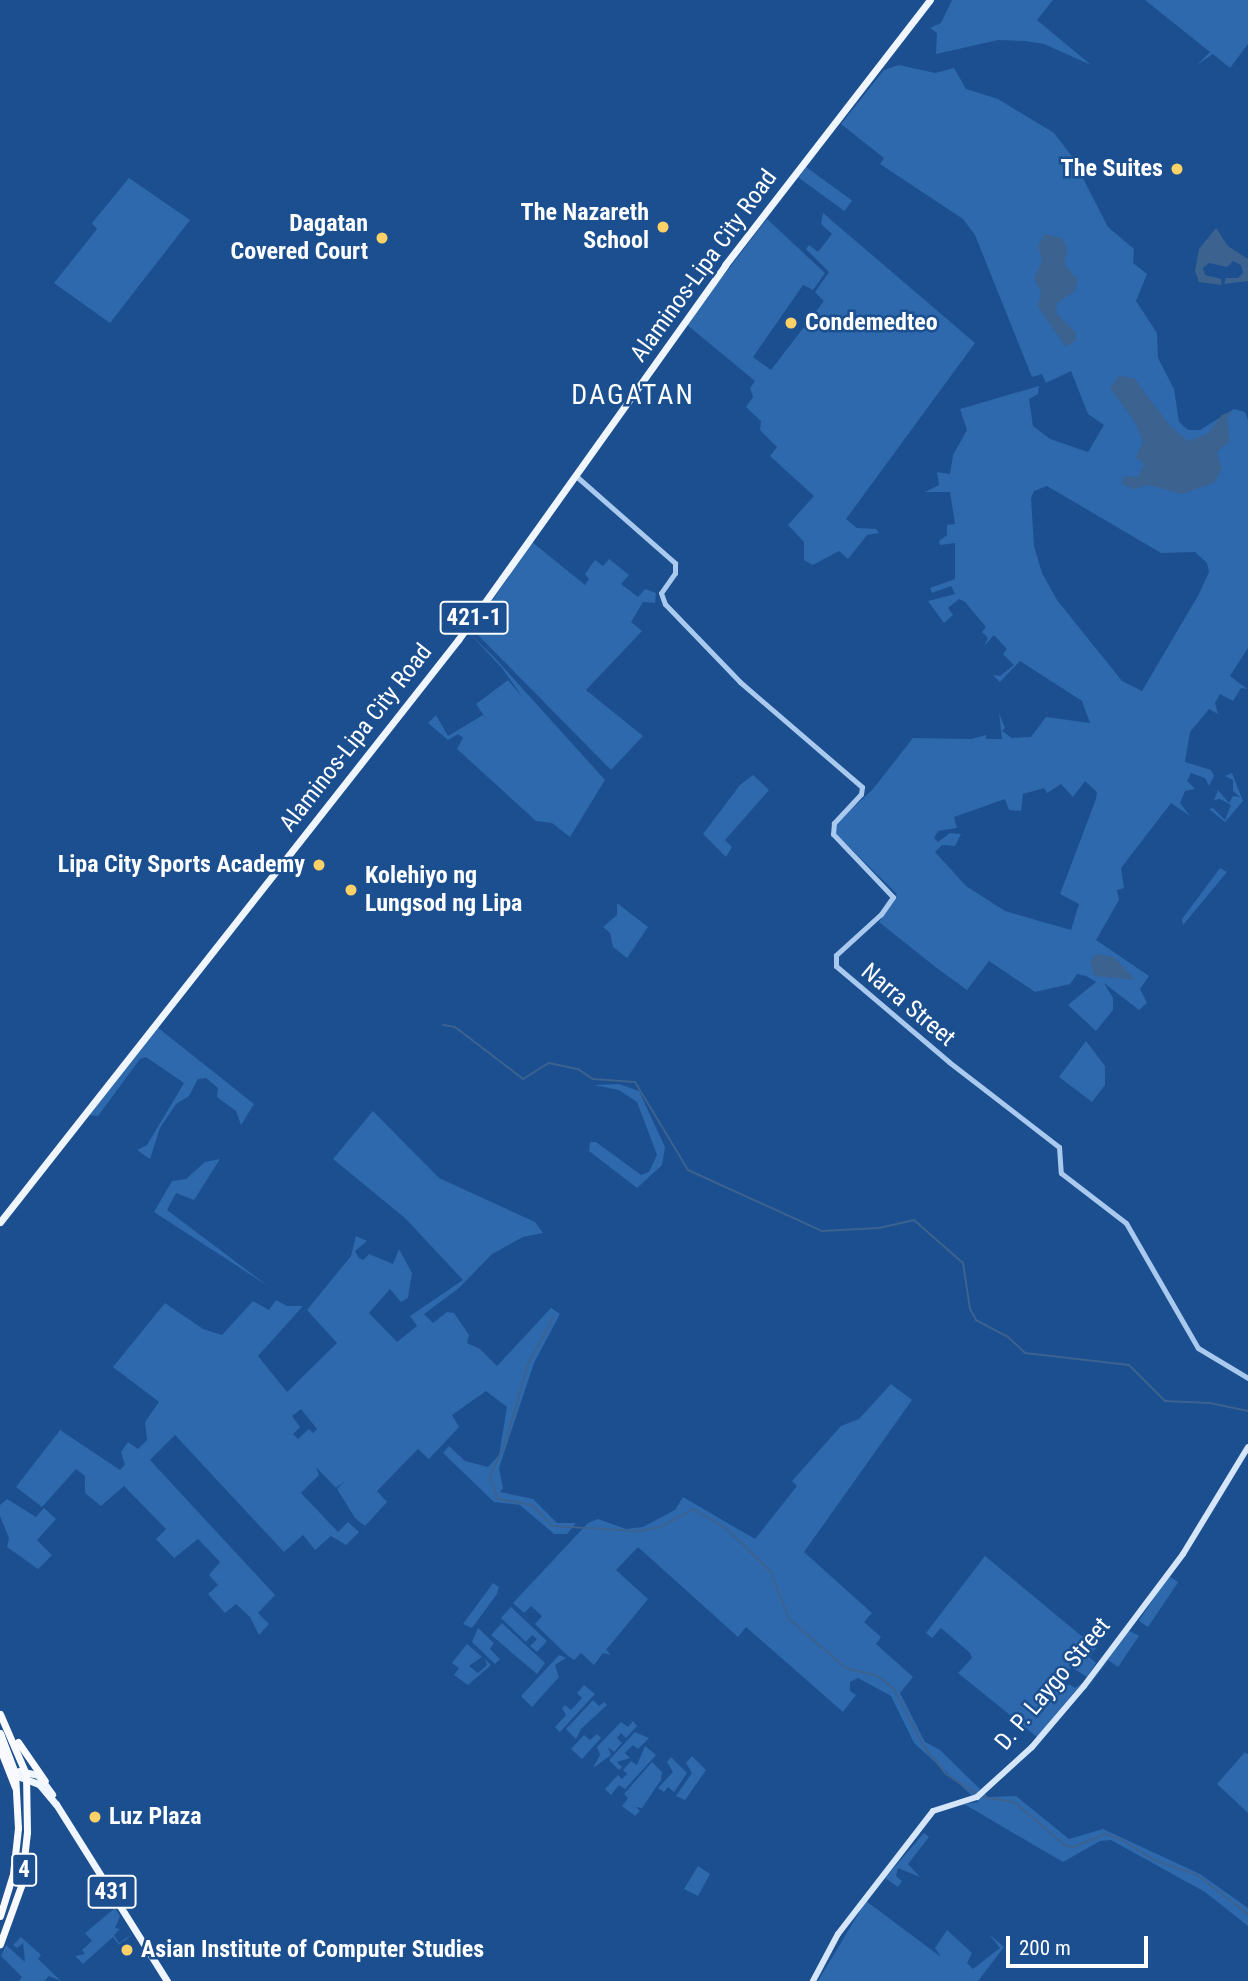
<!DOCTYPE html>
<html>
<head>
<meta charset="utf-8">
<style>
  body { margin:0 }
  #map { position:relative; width:1248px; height:1981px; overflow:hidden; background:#1b4f8f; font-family:"Roboto Condensed",sans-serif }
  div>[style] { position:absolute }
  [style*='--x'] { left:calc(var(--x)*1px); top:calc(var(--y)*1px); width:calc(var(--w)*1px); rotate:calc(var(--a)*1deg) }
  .green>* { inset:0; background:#2e69ad; transform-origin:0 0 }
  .water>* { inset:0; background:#3c6290 }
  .stream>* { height:2px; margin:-1px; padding:0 1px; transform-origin:1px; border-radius:1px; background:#3c6290 }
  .tertiary>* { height:5px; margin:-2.5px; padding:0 2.5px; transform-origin:2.5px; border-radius:2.5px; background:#a9c9ee }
  .secondary>* { height:6px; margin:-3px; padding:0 3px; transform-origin:3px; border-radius:3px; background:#d6e6fa }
  .primary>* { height:7px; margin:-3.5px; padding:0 3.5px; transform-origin:3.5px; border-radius:3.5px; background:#f0f6ff }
  .trunk>* { height:7px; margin:-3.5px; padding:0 3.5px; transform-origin:3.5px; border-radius:3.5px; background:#f8faff }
  .dots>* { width:19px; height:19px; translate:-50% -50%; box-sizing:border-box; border:4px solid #1b4f8f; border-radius:50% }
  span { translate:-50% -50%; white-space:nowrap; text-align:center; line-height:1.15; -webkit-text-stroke:5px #1b4f8f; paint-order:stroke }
  .shield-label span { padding:2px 5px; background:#1b4f8f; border:2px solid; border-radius:5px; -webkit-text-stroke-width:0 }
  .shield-label { font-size:23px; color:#fff; font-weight:700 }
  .poi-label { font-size:24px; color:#fff; font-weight:700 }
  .right { translate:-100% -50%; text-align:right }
  .left { translate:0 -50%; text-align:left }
  .street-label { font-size:24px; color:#fff }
  .quarter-label { font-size:28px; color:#fff; letter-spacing:2px }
  .scale { position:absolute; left:1006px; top:1936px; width:142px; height:32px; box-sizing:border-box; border:4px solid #fff; border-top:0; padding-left:9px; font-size:21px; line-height:24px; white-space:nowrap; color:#fff; -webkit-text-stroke:5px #1b4f8f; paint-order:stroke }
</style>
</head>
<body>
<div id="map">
  <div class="green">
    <div style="clip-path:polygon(952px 0,1053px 0,1037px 20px,1091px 65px,1044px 44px,1025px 41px,998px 40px,936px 54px,937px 33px,930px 28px,941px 23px)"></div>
    <div style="clip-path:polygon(1145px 0,1248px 0,1248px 44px,1230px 68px,1213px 54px,1197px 65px,1210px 52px)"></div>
    <div style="clip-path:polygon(evenodd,899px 65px,935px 73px,954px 68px,966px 89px,998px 99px,1054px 133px,1071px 155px,1108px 227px,1134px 249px,1133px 263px,1147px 274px,1136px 301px,1157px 333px,1158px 358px,1174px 389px,1179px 422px,1188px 430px,1200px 430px,1234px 409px,1245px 412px,1248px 420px,1248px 648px,1230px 676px,1247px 689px,1241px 688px,1233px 701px,1220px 694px,1215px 703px,1218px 714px,1209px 709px,1190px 732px,1185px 762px,1211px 770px,1214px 776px,1209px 786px,1205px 778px,1191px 773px,1187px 781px,1195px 789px,1185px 791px,1180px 803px,1190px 816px,1171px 803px,1121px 868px,1124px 888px,1117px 890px,1119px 900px,1096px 940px,1149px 976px,1140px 989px,1147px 1003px,1139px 1010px,1104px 983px,1113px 998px,1113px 1010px,1096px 1031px,1068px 1005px,1096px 982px,1086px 976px,1077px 974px,1070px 984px,1035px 992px,989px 961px,967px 990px,938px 969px,879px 922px,897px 894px,835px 833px,838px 822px,873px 789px,913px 738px,971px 739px,986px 735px,986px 739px,1002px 739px,999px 713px,1005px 728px,1002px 731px,1012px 738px,1031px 737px,1046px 717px,1090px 723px,1082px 701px,1020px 661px,1000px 682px,993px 675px,1000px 676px,1014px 665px,1003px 654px,1007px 649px,994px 635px,984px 646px,988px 638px,982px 632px,986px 627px,965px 602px,959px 599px,948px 608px,953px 615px,944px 623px,928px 601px,955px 594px,951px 586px,932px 593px,930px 588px,955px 579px,955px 543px,940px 545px,939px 541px,947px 535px,947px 525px,955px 524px,950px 492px,925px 492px,939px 485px,937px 472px,950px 474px,953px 455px,967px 430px,960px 409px,1039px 386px,1038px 394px,1029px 399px,1033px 426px,1050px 439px,1088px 452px,1104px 425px,1088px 414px,1071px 371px,1046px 383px,1042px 374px,1032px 377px,975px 235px,963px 219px,880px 164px,884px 158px,841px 124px,884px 70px,899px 65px,1047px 486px,1161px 553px,1195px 552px,1207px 563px,1209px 572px,1199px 594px,1142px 691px,1122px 681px,1057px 600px,1042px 573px,1034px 546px,1031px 498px,1034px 491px,1047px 486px,899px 65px,1085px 781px,1097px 792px,1096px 799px,1060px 894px,1079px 904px,1071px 930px,1005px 911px,966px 886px,935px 852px,942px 845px,955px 846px,961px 834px,950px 833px,938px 842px,934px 838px,938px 831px,957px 828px,954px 817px,1005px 799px,1009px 810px,1021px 811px,1023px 794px,1044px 788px,1047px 793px,1061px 784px,1073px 797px,1085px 781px)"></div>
    <div style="left:806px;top:167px;width:57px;height:13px;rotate:36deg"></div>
    <div style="clip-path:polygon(129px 178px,190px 220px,110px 323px,54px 283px,97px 229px,92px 223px)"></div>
    <div style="clip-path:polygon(823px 213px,975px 343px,846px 519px,857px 528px,876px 529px,879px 533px,867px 535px,848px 559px,839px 551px,813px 565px,804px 560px,804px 542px,788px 525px,814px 496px,770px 456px,777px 447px,760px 430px,761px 421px,746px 407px,753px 397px,750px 388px,755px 381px,686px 324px,767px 219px,825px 273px,813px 290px,803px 285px,753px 357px,771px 370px,824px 301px,815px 292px,829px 272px,806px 249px,809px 245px,818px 252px,832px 234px,821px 224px)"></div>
    <div style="clip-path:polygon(532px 542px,585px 585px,589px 579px,585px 574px,595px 560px,603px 566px,609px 559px,629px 575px,621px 584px,638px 597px,645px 589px,656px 593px,655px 603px,643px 602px,631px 622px,642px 631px,586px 690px,643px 736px,611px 770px,473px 630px,488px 606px,494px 606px,492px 601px)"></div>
    <div style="clip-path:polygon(469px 633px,494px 657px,605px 780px,570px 837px,552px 823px,536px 821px,457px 749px,463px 738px,458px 734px,448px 740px,428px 723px,436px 715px,448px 736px,483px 715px,489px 723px,476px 704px,508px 680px,523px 698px,502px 668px)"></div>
    <div style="clip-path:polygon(1232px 773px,1243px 801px,1225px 822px,1209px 809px,1213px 808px,1225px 820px,1231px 805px,1220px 799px,1214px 800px,1218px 790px,1229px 803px,1233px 796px,1240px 797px,1233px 791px,1233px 780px,1225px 776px)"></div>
    <div style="clip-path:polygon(753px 775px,769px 790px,725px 840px,732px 847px,726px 857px,703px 834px,740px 785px)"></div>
    <div style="clip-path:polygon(1220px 868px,1227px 872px,1183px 925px,1182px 919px)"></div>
    <div style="clip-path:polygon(617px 903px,648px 927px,627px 958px,613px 947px,610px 933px,603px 927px,617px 915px)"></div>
    <div style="clip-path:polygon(157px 1027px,254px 1104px,241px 1125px,236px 1111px,217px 1097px,218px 1088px,206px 1078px,198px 1079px,189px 1096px,176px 1104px,160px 1128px,150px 1159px,137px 1150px,147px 1145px,184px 1083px,146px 1057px,140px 1059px,98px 1116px,88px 1115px)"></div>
    <div style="clip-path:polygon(1086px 1041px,1105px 1066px,1105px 1085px,1092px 1102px,1059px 1077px)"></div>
    <div style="clip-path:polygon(619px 1084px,639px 1091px,665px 1147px,662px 1165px,637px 1188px,589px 1151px,590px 1142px,596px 1142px,641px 1175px,649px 1172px,657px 1155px,637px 1102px,619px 1090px,594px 1085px)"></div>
    <div style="clip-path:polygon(evenodd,373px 1111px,439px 1178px,535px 1222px,543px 1233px,523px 1237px,492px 1254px,459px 1288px,424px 1314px,433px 1323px,447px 1312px,454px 1313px,469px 1335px,467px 1343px,480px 1349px,497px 1366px,551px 1308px,560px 1314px,534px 1363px,499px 1468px,503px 1488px,500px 1492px,533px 1499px,557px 1523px,576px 1523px,567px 1534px,554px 1534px,520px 1505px,494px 1502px,443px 1453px,449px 1446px,465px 1461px,488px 1467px,499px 1455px,507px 1407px,486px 1391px,452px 1415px,459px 1427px,429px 1459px,418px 1449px,377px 1491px,387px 1502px,365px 1526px,355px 1518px,337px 1489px,345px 1481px,336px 1488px,316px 1467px,319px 1475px,301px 1493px,338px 1532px,348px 1522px,359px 1532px,346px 1545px,331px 1536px,315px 1550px,303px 1535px,284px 1552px,175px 1435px,150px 1460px,275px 1595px,258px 1613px,269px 1624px,259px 1635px,250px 1617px,236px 1604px,225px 1613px,208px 1594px,218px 1585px,209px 1575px,220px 1562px,198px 1539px,174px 1558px,156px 1539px,166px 1529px,124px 1486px,101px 1506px,85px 1493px,85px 1476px,76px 1469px,42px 1507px,16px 1487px,60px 1430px,120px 1470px,125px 1465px,121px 1452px,128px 1442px,138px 1449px,147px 1440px,145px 1422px,159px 1402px,113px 1367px,165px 1303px,203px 1329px,222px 1335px,253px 1301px,269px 1310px,276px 1300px,287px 1306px,303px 1306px,258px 1356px,287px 1392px,337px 1343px,307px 1310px,351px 1256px,356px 1236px,367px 1241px,355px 1251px,359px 1258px,363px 1260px,369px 1254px,393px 1264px,399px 1249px,412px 1273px,408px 1298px,401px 1302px,390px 1289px,369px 1313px,397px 1342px,417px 1326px,410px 1316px,463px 1280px,405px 1218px,333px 1159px,373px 1111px,301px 1409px,317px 1429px,313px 1433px,309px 1429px,298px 1439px,293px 1434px,300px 1427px,292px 1416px,301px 1409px)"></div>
    <div style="clip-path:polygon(220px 1159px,194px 1200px,176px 1193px,167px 1210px,268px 1286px,154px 1212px,172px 1181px,186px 1179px,205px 1162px)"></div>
    <div style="clip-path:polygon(891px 1384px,912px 1400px,804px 1552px,872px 1613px,864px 1622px,881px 1637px,876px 1644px,913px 1677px,900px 1693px,925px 1742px,940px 1750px,988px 1797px,1016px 1796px,1069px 1839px,1103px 1829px,1200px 1874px,1248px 1908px,1248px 1926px,1205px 1892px,1111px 1840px,1100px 1841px,1063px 1862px,964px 1804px,979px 1802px,914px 1743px,891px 1696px,858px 1678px,850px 1682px,850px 1691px,856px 1695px,843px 1712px,746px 1627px,738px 1637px,638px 1547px,616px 1570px,648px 1599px,606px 1650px,611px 1655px,603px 1653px,594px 1665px,581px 1653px,574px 1660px,568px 1656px,535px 1624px,542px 1616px,531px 1606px,524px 1613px,513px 1603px,588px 1523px,598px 1519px,626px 1529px,643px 1527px,675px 1510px,683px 1497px,755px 1539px,797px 1486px,792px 1481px,841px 1426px,859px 1419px)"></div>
    <div style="clip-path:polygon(7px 1499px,36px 1517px,44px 1508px,56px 1519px,37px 1540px,52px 1555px,38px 1569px,7px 1547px,9px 1538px,0 1516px,0 1505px)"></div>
    <div style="clip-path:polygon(985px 1556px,1096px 1648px,1089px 1657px,1096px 1663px,1087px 1677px,1071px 1667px,1060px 1680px,1054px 1689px,1060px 1694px,1069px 1684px,1075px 1688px,1082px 1683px,1037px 1737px,958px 1673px,972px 1658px,970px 1653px,941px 1628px,932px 1638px,926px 1633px)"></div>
    <div style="left:1169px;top:1576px;width:11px;height:54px;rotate:34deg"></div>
    <div style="clip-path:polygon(493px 1583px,499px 1587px,497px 1594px,472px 1628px,463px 1624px)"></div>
    <div style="clip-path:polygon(511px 1607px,547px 1641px,537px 1652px,530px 1646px,537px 1639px,532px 1635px,526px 1642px,501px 1618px)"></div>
    <div style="clip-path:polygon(502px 1623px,545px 1663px,537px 1674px,491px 1635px)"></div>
    <div style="clip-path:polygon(478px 1628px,494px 1643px,490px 1649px,500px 1659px,495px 1664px,472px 1642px)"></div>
    <div style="clip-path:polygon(1128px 1630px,1139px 1636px,1118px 1667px,1108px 1660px,1078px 1701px)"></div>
    <div style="clip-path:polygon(467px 1644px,482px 1657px,469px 1666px,478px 1673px,487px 1665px,485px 1659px,491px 1665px,468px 1685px,454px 1675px,459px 1668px,452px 1663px)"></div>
    <div style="clip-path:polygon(559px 1655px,566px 1658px,555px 1665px,559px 1677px,532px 1707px,521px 1696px)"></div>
    <div style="clip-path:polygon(584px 1685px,595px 1694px,560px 1732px,555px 1727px,566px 1715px,562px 1708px,565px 1705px,571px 1710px,582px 1698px,577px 1693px)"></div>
    <div style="clip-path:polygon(593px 1700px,599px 1706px,604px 1702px,607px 1705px,581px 1729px,576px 1739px,566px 1729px)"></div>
    <div style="clip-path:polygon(633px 1721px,637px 1726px,626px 1738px,621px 1733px,617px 1738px,622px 1743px,614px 1752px,608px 1747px,611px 1755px,593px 1768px,600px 1755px,597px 1747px,621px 1722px,628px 1727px)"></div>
    <div style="clip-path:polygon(635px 1732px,649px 1738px,638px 1749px,633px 1745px,625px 1753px,630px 1758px,617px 1762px,622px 1767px,619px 1770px,609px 1760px)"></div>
    <div style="clip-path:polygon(597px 1734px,601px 1738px,582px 1759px,571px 1749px,584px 1735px,590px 1740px)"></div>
    <div style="clip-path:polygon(645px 1746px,656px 1755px,625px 1789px,619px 1785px,611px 1795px,605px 1789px,618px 1775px,622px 1779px,627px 1774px,623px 1770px,631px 1761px,637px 1765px)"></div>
    <div style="clip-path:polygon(1245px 1752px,1248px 1754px,1248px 1813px,1217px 1784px)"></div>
    <div style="clip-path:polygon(692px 1756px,706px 1770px,685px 1800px,676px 1796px,692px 1773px,686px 1763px)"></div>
    <div style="clip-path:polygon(671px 1757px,687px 1773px,674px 1792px,668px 1787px,664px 1792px,658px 1788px,673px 1772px,667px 1762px)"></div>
    <div style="clip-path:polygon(652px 1762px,662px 1772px,661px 1780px,642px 1808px,636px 1807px,640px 1811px,635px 1816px,622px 1806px,628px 1798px,624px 1794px)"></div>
    <div style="clip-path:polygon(924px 1833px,929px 1837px,908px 1864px,920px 1877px,898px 1868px,896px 1876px,902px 1881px,898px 1887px,885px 1878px)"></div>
    <div style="clip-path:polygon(698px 1866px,710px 1874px,698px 1896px,684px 1889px)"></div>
    <div style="clip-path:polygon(866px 1901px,941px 1957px,935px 1948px,947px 1930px,972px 1953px,967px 1963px,973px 1969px,1000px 1948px,989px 1934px,1004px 1947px,978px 1981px,818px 1981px)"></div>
    <div style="clip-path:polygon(115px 1908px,120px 1916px,115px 1928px,120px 1929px,114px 1935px,119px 1943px,131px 1935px,120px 1946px,113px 1937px,83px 1964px,75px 1956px,85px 1954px,82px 1950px,92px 1941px,85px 1933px)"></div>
    <div style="clip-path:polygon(21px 1937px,41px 1955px,38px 1959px,61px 1981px,49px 1976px,44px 1981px,19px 1981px,22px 1977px,1px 1956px,6px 1945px,25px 1962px,23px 1943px,17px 1948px,13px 1945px)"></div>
  </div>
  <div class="water">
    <div style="clip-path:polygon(1216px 228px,1228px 246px,1248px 259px,1248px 281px,1224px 284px,1226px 278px,1238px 278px,1243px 273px,1241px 265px,1233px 261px,1227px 267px,1209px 263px,1203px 268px,1205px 275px,1221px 279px,1222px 285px,1199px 282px,1195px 271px,1199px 249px)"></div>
    <div style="clip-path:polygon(1045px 234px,1062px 238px,1067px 247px,1065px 265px,1078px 280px,1075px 291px,1056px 304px,1057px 314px,1076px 333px,1076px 340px,1066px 347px,1038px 307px,1041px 292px,1034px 279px,1042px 261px,1038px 245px)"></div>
    <div style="clip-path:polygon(1119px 376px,1134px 378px,1170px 426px,1188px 441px,1207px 434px,1222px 415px,1233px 411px,1227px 418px,1230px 441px,1217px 452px,1222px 469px,1214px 483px,1182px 494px,1149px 485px,1133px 489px,1121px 483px,1125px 476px,1138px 477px,1144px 464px,1136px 457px,1143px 442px,1135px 422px,1110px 388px)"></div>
    <div style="clip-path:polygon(1096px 954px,1114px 957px,1135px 980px,1095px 976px,1090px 962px)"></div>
  </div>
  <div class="stream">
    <div style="--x:443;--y:1025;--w:12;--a:9"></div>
    <div style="--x:455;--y:1027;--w:86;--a:37.4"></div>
    <div style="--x:523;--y:1079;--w:31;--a:-32"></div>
    <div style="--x:549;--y:1063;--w:30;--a:12"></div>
    <div style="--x:578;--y:1069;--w:18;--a:34"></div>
    <div style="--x:593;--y:1079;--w:42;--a:4.1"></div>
    <div style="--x:635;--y:1082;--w:103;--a:58.9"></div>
    <div style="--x:688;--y:1170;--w:147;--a:24.5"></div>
    <div style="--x:822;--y:1231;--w:57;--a:-3"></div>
    <div style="--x:879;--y:1228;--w:36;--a:-13"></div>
    <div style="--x:914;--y:1220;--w:65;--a:41.3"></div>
    <div style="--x:963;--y:1263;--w:47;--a:81.3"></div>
    <div style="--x:970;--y:1309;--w:13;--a:61"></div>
    <div style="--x:976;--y:1320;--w:36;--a:28"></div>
    <div style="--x:1008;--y:1337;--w:23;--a:43"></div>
    <div style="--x:1025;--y:1353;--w:105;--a:6.6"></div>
    <div style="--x:1129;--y:1365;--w:51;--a:45"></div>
    <div style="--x:1165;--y:1401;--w:45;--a:2.5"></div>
    <div style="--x:1210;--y:1403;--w:39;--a:12"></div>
    <div style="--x:553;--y:1318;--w:52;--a:118.5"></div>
    <div style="--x:528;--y:1364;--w:80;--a:105.9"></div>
    <div style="--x:506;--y:1441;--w:39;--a:114"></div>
    <div style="--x:490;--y:1477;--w:23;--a:70"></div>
    <div style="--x:498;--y:1499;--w:35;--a:10"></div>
    <div style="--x:532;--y:1505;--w:29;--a:46"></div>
    <div style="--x:552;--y:1526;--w:88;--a:3.3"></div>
    <div style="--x:640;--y:1531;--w:21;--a:-11"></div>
    <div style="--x:661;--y:1527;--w:37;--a:-29"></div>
    <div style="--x:693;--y:1509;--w:39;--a:30"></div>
    <div style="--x:727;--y:1529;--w:62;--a:44.3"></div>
    <div style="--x:771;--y:1572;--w:50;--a:69"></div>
    <div style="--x:789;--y:1619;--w:75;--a:40.7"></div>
    <div style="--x:846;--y:1668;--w:33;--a:14"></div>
    <div style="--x:878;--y:1676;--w:21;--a:39"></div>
    <div style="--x:894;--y:1689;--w:67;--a:62.3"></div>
    <div style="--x:925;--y:1748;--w:33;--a:51"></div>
    <div style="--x:946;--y:1774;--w:37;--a:33"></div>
    <div style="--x:982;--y:1797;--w:32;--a:9"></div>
    <div style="--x:1014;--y:1802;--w:68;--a:40.2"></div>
    <div style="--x:1066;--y:1846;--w:8;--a:7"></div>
    <div style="--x:1074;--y:1847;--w:34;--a:-23"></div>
    <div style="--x:1105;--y:1834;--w:18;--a:19"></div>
    <div style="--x:1122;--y:1840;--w:36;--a:32"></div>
    <div style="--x:1152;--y:1859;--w:48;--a:19.6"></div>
    <div style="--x:1197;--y:1875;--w:64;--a:37.4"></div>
  </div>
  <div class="tertiary">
    <div style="--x:576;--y:476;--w:132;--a:41.3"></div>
    <div style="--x:675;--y:563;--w:10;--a:90"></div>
    <div style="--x:675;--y:573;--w:24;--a:125"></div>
    <div style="--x:661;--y:593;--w:12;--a:70"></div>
    <div style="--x:665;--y:604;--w:108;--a:46.1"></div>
    <div style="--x:740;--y:682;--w:161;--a:40.7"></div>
    <div style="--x:862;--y:787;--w:7;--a:98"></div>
    <div style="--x:861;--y:794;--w:40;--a:133"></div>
    <div style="--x:834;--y:823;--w:11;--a:95"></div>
    <div style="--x:833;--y:834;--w:87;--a:46.4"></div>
    <div style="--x:893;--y:897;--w:21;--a:125"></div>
    <div style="--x:881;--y:914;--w:61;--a:137.7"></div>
    <div style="--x:836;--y:955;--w:11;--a:90"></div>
    <div style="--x:836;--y:966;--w:148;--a:40.3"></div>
    <div style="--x:949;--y:1062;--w:139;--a:37.7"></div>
    <div style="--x:1059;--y:1147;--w:26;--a:86"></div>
    <div style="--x:1061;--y:1173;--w:82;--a:37.6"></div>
    <div style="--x:1126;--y:1223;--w:144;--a:60.1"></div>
    <div style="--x:1198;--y:1348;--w:58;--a:31"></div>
  </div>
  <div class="secondary">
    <div style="--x:813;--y:1981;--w:53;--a:-62"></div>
    <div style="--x:838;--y:1934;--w:155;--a:-52.3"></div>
    <div style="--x:933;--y:1811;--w:46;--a:-17.7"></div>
    <div style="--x:977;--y:1797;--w:74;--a:-42.3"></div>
    <div style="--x:1032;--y:1747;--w:80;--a:-49.6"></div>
    <div style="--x:1084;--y:1686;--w:165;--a:-53.1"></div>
    <div style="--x:1183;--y:1554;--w:125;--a:-58.7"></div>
  </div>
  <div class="primary">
    <div style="--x:0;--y:1222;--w:741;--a:-51.8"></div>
    <div style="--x:458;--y:640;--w:460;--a:-54.5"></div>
    <div style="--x:725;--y:265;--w:335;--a:-52.3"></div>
    <div style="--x:19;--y:1771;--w:19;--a:12"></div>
    <div style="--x:38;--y:1775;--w:24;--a:54"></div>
    <div style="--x:15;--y:1775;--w:26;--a:21"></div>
    <div style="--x:39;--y:1784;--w:26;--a:50"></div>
    <div style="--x:56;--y:1804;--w:209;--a:57.9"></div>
  </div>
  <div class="trunk">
    <div style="--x:0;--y:1714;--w:65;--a:66.6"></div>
    <div style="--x:26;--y:1774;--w:58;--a:89"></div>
    <div style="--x:27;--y:1832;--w:54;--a:96.3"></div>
    <div style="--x:21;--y:1886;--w:62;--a:109.9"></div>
    <div style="--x:0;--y:1733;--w:43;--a:69.4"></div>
    <div style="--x:15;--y:1773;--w:55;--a:86.9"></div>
    <div style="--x:18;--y:1828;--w:46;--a:96.2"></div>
    <div style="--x:13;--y:1874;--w:44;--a:107.2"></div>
    <div style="--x:1;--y:1736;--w:13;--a:94"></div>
    <div style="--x:0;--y:1749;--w:41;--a:68.5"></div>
    <div style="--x:18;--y:1742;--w:47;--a:55.3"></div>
  </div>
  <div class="dots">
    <div style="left:1177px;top:169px;background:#ffd166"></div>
    <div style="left:663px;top:227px;background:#ffd166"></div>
    <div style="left:382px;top:238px;background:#ffd166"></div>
    <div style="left:791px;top:323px;background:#ffd166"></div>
    <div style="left:319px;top:865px;background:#ffd166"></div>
    <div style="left:351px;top:890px;background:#ffd166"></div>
    <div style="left:95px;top:1817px;background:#ffd166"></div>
    <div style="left:127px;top:1950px;background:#ffd166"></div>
  </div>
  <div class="shield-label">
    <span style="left:474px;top:618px">421-1</span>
    <span style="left:24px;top:1870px">4</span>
    <span style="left:112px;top:1892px">431</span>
  </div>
  <div class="poi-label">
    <span class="right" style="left:1163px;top:169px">The Suites</span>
    <span class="right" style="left:649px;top:227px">The Nazareth<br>School</span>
    <span class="right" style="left:368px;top:238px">Dagatan<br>Covered Court</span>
    <span class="left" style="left:805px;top:323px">Condemedteo</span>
    <span class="right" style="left:305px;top:865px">Lipa City Sports Academy</span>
    <span class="left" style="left:365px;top:890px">Kolehiyo ng<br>Lungsod ng Lipa</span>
    <span class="left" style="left:109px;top:1817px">Luz Plaza</span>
    <span class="left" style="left:141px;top:1950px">Asian Institute of Computer Studies</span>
  </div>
  <div class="street-label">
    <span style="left:704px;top:266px;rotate:-54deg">Alaminos-Lipa City Road</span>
    <span style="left:356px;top:738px;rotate:-52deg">Alaminos-Lipa City Road</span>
    <span style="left:908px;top:1005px;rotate:40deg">Narra Street</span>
    <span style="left:1053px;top:1684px;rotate:-50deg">D. P. Laygo Street</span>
  </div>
  <div class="quarter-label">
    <span style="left:633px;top:395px">DAGATAN</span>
  </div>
  <div class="scale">200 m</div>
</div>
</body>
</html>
